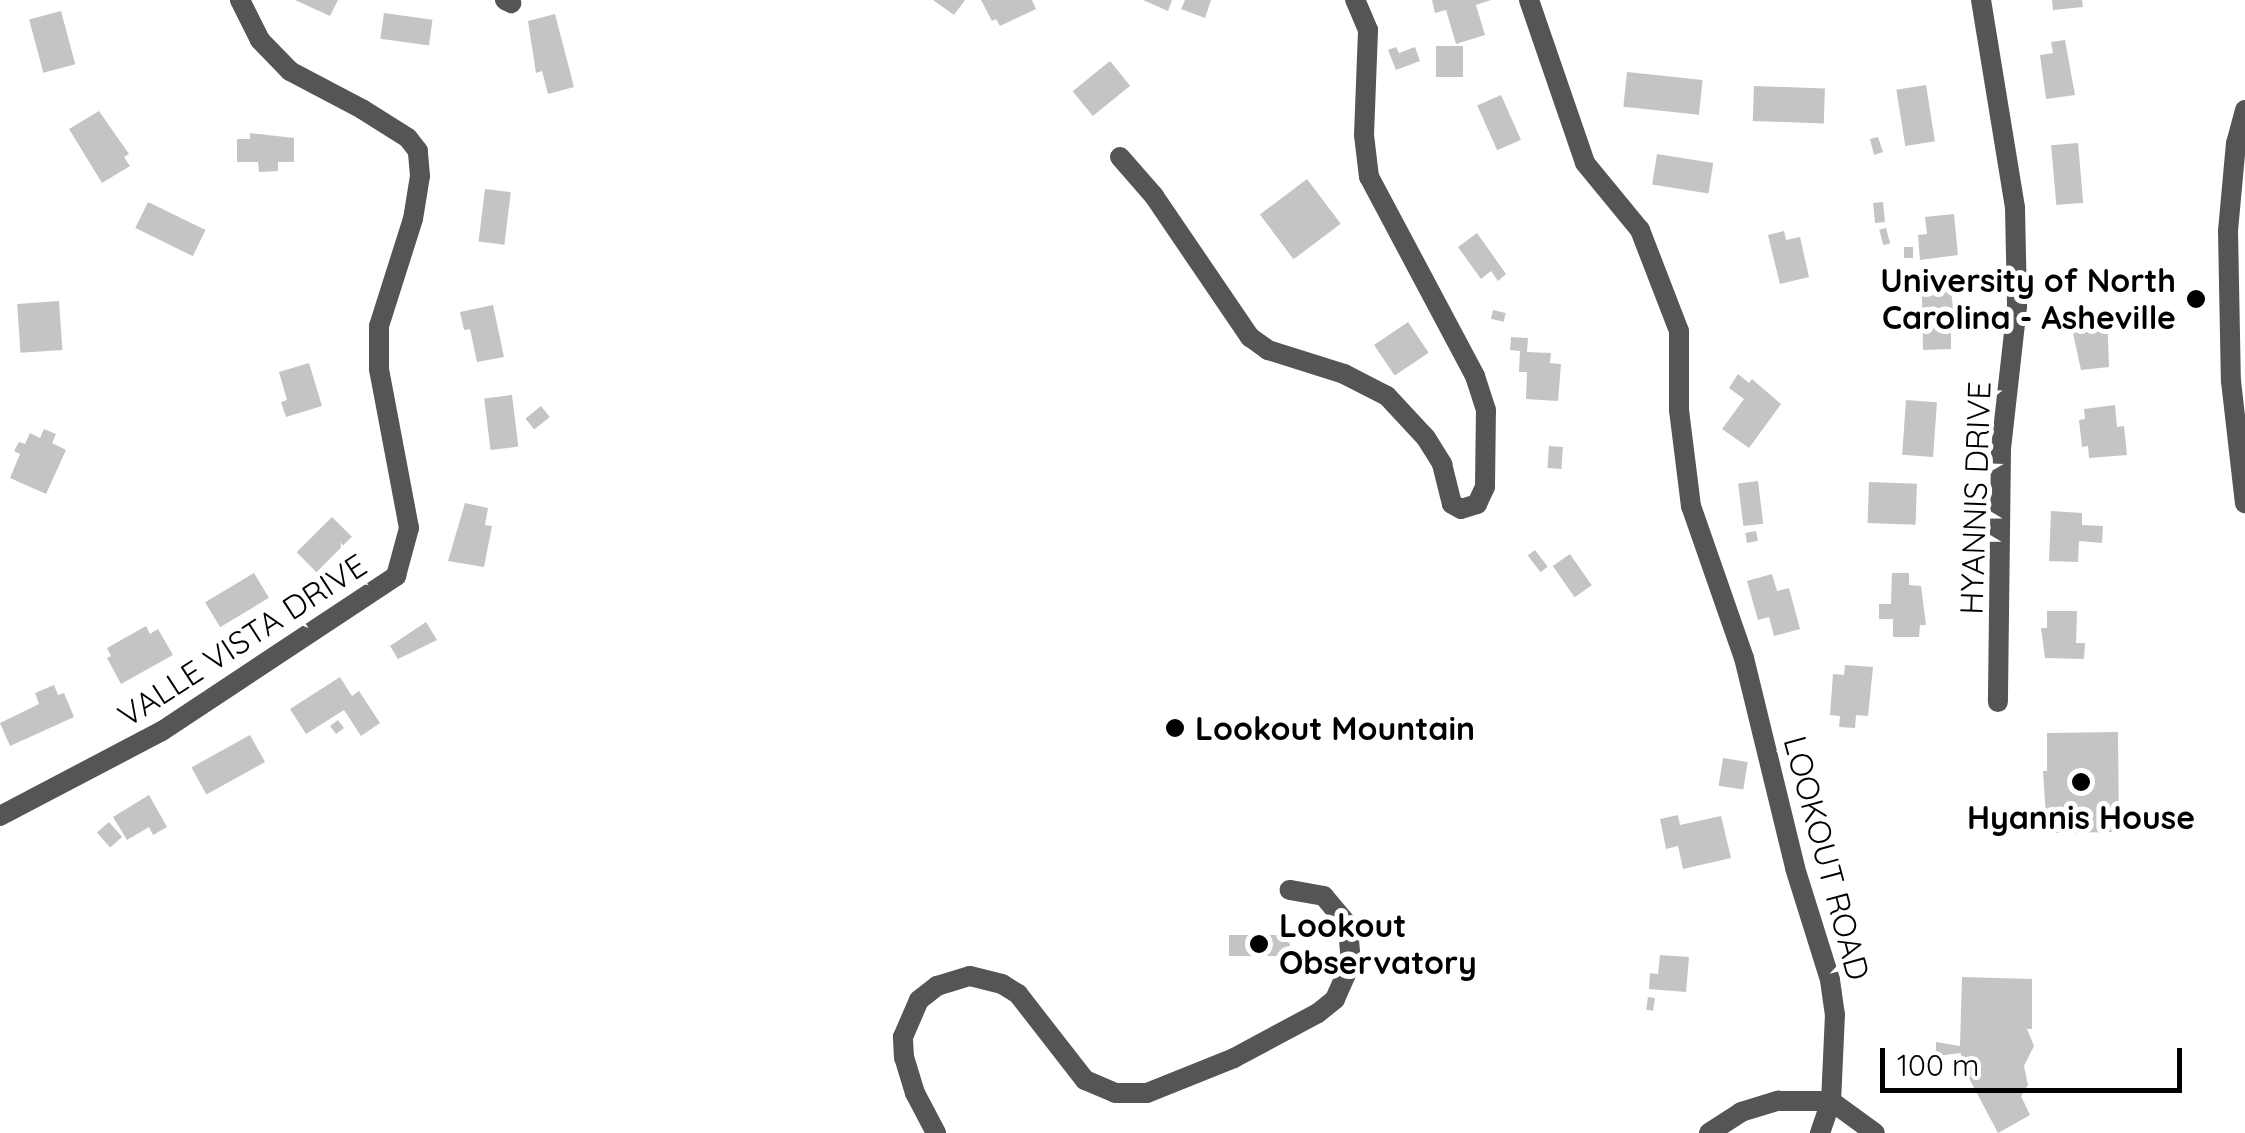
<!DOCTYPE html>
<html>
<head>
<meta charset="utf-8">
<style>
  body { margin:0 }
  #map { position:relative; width:2245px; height:1133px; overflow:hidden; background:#fff; font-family:Quicksand,sans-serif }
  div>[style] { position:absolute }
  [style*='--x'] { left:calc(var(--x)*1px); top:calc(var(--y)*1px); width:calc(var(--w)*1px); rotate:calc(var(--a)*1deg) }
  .building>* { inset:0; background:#c4c4c4; transform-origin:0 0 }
  .minor>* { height:20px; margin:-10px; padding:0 10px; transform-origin:10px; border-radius:10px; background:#555 }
  .dots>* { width:28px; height:28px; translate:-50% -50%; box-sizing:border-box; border:5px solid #fff; border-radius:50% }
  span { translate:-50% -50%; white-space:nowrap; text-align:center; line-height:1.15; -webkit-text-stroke:10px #fff; paint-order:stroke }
  .poi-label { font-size:32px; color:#000; font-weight:700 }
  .right { translate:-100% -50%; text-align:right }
  .left { translate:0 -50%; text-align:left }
  .street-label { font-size:32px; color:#000 }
  .scale { position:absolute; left:1880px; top:1048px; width:302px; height:45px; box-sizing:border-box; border:5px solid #000; border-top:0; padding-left:12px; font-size:30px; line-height:35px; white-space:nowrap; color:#000; -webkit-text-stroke:8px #fff; paint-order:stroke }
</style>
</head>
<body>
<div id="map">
  <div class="building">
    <div style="clip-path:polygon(295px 0,338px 0,330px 16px)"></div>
    <div style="clip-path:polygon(933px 0,965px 0,954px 15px)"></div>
    <div style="clip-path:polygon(981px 0,1032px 0,1036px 9px,1000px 26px,996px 19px,992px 21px)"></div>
    <div style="clip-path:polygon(1143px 0,1172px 0,1168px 11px)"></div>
    <div style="clip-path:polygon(1185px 0,1211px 0,1205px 18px,1181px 9px)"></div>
    <div style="clip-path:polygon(1432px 0,1491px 0,1476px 5px,1485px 35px,1456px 44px,1446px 10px,1435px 13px)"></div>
    <div style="clip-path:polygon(2052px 0,2082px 0,2083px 7px,2053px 10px)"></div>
    <div style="left:61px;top:11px;width:55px;height:33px;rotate:75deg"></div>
    <div style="left:384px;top:13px;width:49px;height:26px;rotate:8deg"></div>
    <div style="clip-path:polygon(555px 14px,574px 87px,548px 94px,542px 71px,536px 73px,528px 21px)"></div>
    <div style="clip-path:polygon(2065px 40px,2075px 95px,2046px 99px,2040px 55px,2053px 53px,2051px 42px)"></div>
    <div style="left:1436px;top:46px;width:27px;height:31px"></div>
    <div style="clip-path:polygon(1396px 47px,1399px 53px,1415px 47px,1420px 61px,1396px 70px,1388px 50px)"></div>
    <div style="left:1110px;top:61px;width:32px;height:48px;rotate:51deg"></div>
    <div style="left:1627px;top:72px;width:76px;height:35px;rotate:6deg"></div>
    <div style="left:1926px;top:85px;width:57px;height:30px;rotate:81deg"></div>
    <div style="left:1754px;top:86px;width:71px;height:35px;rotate:2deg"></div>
    <div style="left:1501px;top:95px;width:49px;height:26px;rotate:66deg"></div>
    <div style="clip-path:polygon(99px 111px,129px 154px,124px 157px,130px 166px,102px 183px,69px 129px)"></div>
    <div style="clip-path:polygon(250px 133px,294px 138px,294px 162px,278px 162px,278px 171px,259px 172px,258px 162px,237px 162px,237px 139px,250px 139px)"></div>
    <div style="clip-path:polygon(1878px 137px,1883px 152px,1874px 155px,1870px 139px)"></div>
    <div style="left:2078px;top:143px;width:60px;height:27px;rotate:85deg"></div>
    <div style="left:1657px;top:154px;width:57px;height:31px;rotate:9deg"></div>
    <div style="left:1307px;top:179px;width:56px;height:59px;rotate:53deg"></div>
    <div style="left:485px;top:189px;width:26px;height:53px;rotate:7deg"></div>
    <div style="left:148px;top:202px;width:64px;height:29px;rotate:26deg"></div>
    <div style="left:1883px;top:202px;width:20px;height:10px;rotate:84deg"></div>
    <div style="clip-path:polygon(1954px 214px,1958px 255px,1920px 260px,1918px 235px,1927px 234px,1925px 217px)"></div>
    <div style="left:1886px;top:228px;width:16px;height:7px;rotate:75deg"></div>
    <div style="clip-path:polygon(1784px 231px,1786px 240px,1800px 237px,1809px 277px,1780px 284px,1768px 235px)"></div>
    <div style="clip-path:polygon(1477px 233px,1506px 274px,1498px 281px,1491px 271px,1481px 279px,1458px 247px)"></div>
    <div style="left:1904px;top:247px;width:9px;height:11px"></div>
    <div style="clip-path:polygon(1951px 291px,1956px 331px,1951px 331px,1951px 349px,1923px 350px,1922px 293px)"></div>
    <div style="left:59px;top:301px;width:49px;height:42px;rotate:86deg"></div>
    <div style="clip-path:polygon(493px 305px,504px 357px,477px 362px,470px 329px,464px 330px,460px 312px)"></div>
    <div style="left:1493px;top:310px;width:13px;height:9px;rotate:13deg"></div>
    <div style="clip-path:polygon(2107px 310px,2109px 367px,2081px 370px,2069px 315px)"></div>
    <div style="left:1408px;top:322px;width:37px;height:41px;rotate:56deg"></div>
    <div style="clip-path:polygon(1511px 337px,1528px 338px,1527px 352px,1551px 353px,1550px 363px,1561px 364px,1558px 401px,1526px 399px,1527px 372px,1519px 372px,1520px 351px,1510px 350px)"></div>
    <div style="clip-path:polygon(309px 363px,322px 406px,286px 417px,281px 402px,287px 400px,279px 372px)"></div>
    <div style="clip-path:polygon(1738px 374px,1749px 383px,1752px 379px,1781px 404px,1749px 448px,1722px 429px,1744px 399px,1729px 388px)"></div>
    <div style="left:512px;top:395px;width:52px;height:28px;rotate:83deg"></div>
    <div style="left:1906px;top:400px;width:31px;height:55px;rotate:4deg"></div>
    <div style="clip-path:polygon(2115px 405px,2117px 427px,2124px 426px,2127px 455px,2089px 458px,2088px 446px,2082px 447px,2079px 420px,2085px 419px,2084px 409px)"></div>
    <div style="left:541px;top:406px;width:14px;height:20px;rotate:51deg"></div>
    <div style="clip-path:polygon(44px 429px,56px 434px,52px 443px,66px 450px,46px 494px,10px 478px,20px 454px,14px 451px,19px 442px,25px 444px,30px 433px,40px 438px)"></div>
    <div style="left:1549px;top:446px;width:14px;height:22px;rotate:4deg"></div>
    <div style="left:1758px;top:481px;width:43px;height:20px;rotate:83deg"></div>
    <div style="left:1869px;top:482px;width:48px;height:41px;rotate:2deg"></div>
    <div style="clip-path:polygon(465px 503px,488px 508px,485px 525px,492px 526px,484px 567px,448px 561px)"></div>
    <div style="clip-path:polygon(2051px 511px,2082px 513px,2082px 525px,2103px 526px,2102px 543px,2079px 541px,2078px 562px,2049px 561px)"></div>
    <div style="left:332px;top:517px;width:28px;height:50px;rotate:45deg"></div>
    <div style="left:1756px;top:531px;width:10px;height:11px;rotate:79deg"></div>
    <div style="left:1535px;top:550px;width:21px;height:9px;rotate:53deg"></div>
    <div style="left:1570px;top:554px;width:38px;height:21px;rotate:55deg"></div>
    <div style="left:254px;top:573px;width:29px;height:57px;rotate:59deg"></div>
    <div style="clip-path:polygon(1892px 573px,1909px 573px,1909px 585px,1921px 586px,1926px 625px,1920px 625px,1919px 637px,1893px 637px,1893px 619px,1879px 619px,1879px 604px,1891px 604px)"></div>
    <div style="clip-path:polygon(1772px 574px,1777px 591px,1789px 588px,1800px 629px,1774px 636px,1769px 617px,1758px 620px,1747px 581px)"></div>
    <div style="clip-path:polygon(2047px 611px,2077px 611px,2076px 643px,2085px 643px,2084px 659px,2045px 658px,2041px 628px,2047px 628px)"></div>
    <div style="clip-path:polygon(426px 622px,437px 640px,398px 659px,390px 646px)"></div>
    <div style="clip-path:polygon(146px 626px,150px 634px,158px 629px,173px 655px,121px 684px,107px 658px,111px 656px,107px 648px)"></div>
    <div style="clip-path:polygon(1845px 665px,1873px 667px,1868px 716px,1856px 715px,1855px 728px,1839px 727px,1840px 716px,1830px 715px,1833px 674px,1844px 675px)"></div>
    <div style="clip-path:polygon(340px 677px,352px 696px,359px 691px,380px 723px,361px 736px,344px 710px,306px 734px,290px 709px)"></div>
    <div style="clip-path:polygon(54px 685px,58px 695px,64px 693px,74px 717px,10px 746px,0 723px,39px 704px,35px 693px)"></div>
    <div style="left:338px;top:720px;width:10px;height:10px;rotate:53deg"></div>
    <div style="clip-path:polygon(2118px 732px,2119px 832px,2047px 833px,2043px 771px,2047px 771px,2047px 733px)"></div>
    <div style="left:250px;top:735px;width:31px;height:67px;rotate:61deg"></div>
    <div style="left:1723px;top:758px;width:25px;height:28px;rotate:9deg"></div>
    <div style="clip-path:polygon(149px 795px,167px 827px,153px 835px,149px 827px,127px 840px,113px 817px)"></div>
    <div style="clip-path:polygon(1678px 815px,1680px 825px,1721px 816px,1731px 858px,1683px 869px,1678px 846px,1666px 849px,1660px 819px)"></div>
    <div style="left:109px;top:822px;width:20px;height:16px;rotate:49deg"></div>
    <div style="left:1229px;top:935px;width:61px;height:21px"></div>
    <div style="clip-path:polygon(1660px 955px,1689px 957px,1686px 992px,1649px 989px,1650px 973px,1658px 974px)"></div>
    <div style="clip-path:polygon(1962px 977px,2032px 979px,2032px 1029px,2027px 1029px,2034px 1046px,2024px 1066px,2028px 1085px,2021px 1096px,2030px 1115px,1998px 1133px,1962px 1065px,1961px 1053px,1936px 1056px,1936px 1042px,1960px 1046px)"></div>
    <div style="left:1648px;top:997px;width:7px;height:13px;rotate:8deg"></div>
  </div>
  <div class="minor">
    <div style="--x:505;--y:0;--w:7;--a:27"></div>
    <div style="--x:1529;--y:0;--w:172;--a:71"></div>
    <div style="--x:1585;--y:163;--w:87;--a:50.6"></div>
    <div style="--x:1640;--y:230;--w:108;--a:68.9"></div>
    <div style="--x:1679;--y:331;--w:79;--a:90"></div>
    <div style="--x:1679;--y:410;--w:97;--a:82.9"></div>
    <div style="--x:1691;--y:506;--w:161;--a:70.8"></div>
    <div style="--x:1744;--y:658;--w:216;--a:76.3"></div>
    <div style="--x:1795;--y:868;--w:117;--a:72.6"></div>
    <div style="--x:1830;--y:980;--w:34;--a:82"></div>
    <div style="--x:1835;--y:1014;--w:87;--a:92.6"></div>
    <div style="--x:1831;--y:1101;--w:34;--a:109"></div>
    <div style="--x:1981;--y:0;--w:211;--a:80.7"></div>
    <div style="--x:2015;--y:208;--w:98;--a:88.8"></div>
    <div style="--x:2017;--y:306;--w:144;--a:96.4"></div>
    <div style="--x:2001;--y:449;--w:253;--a:90.7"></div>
    <div style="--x:2245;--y:110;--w:34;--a:105"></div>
    <div style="--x:2236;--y:143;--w:88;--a:95.2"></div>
    <div style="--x:2228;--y:231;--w:150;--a:88.9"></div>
    <div style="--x:2231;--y:381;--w:123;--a:83.5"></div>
    <div style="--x:1120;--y:157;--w:52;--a:48.9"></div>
    <div style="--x:1154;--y:196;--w:171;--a:55.8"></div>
    <div style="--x:1250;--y:337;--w:22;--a:36"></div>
    <div style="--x:1268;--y:350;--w:80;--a:17.5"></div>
    <div style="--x:1344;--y:374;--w:48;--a:27.1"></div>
    <div style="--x:1387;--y:396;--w:57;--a:47.1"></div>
    <div style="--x:1426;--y:438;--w:31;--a:58"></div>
    <div style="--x:1442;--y:464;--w:41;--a:76"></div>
    <div style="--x:1452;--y:504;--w:10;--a:29"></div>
    <div style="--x:1461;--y:509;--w:17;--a:-17"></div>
    <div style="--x:1477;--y:504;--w:19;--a:-65"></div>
    <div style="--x:1485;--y:487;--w:77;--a:-89.3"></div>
    <div style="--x:1486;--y:410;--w:36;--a:-108"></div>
    <div style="--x:1475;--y:376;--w:225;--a:-118"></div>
    <div style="--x:1369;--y:177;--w:42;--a:-96.8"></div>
    <div style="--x:1364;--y:135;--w:105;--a:-87.8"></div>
    <div style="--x:1368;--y:30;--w:33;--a:-113"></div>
    <div style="--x:0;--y:816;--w:183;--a:-27.7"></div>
    <div style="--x:162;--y:731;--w:281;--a:-33.5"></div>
    <div style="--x:396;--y:576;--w:50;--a:-74.8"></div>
    <div style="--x:409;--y:528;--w:162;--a:-100.7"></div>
    <div style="--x:379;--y:369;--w:43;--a:-90"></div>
    <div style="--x:379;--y:326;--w:112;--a:-72.4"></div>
    <div style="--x:413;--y:219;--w:44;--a:-80.8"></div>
    <div style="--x:420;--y:176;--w:25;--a:-95"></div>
    <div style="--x:418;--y:151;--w:16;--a:-128"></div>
    <div style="--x:408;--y:138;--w:54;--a:-147.8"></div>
    <div style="--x:362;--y:109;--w:81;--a:-152.2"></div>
    <div style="--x:290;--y:71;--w:43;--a:-134.1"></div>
    <div style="--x:260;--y:40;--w:45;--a:-116.6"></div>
    <div style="--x:936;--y:1133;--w:45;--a:-117.7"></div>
    <div style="--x:915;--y:1093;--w:37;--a:-107"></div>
    <div style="--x:904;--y:1058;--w:21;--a:-93"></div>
    <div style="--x:903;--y:1037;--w:40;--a:-66.6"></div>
    <div style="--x:919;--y:1000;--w:23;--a:-38"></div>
    <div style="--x:937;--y:986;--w:34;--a:-17"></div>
    <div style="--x:970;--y:976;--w:33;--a:14"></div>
    <div style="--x:1002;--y:984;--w:19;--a:32"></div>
    <div style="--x:1018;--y:994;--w:109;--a:52.1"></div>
    <div style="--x:1085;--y:1080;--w:33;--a:23"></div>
    <div style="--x:1115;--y:1093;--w:32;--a:0"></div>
    <div style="--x:1147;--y:1093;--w:94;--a:-21.9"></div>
    <div style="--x:1234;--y:1058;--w:95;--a:-28.2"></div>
    <div style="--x:1318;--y:1013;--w:22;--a:-39"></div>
    <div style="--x:1335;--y:999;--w:39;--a:-66"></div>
    <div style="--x:1351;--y:963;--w:38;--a:-95"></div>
    <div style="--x:1348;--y:925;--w:38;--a:-130"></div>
    <div style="--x:1324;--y:896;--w:35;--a:-170"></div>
    <div style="--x:1709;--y:1133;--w:38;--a:-33"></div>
    <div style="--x:1741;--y:1112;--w:39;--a:-17"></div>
    <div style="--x:1778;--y:1101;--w:53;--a:0"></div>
    <div style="--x:1831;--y:1101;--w:54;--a:36"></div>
  </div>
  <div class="dots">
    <div style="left:2196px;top:299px;background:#000"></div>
    <div style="left:1175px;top:728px;background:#000"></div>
    <div style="left:2081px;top:782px;background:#000"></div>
    <div style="left:1259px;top:944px;background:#000"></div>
  </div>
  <div class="poi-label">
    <span class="right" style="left:2176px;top:299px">University of North<br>Carolina - Asheville</span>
    <span class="left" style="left:1195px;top:728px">Lookout Mountain</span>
    <span style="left:2081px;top:817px">Hyannis House</span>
    <span class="left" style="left:1279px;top:944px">Lookout<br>Observatory</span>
  </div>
  <div class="street-label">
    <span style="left:1975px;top:498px;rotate:-88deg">HYANNIS DRIVE</span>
    <span style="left:242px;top:640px;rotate:-33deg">VALLE VISTA DRIVE</span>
    <span style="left:1827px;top:858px;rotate:75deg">LOOKOUT ROAD</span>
  </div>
  <div class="scale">100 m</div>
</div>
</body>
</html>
